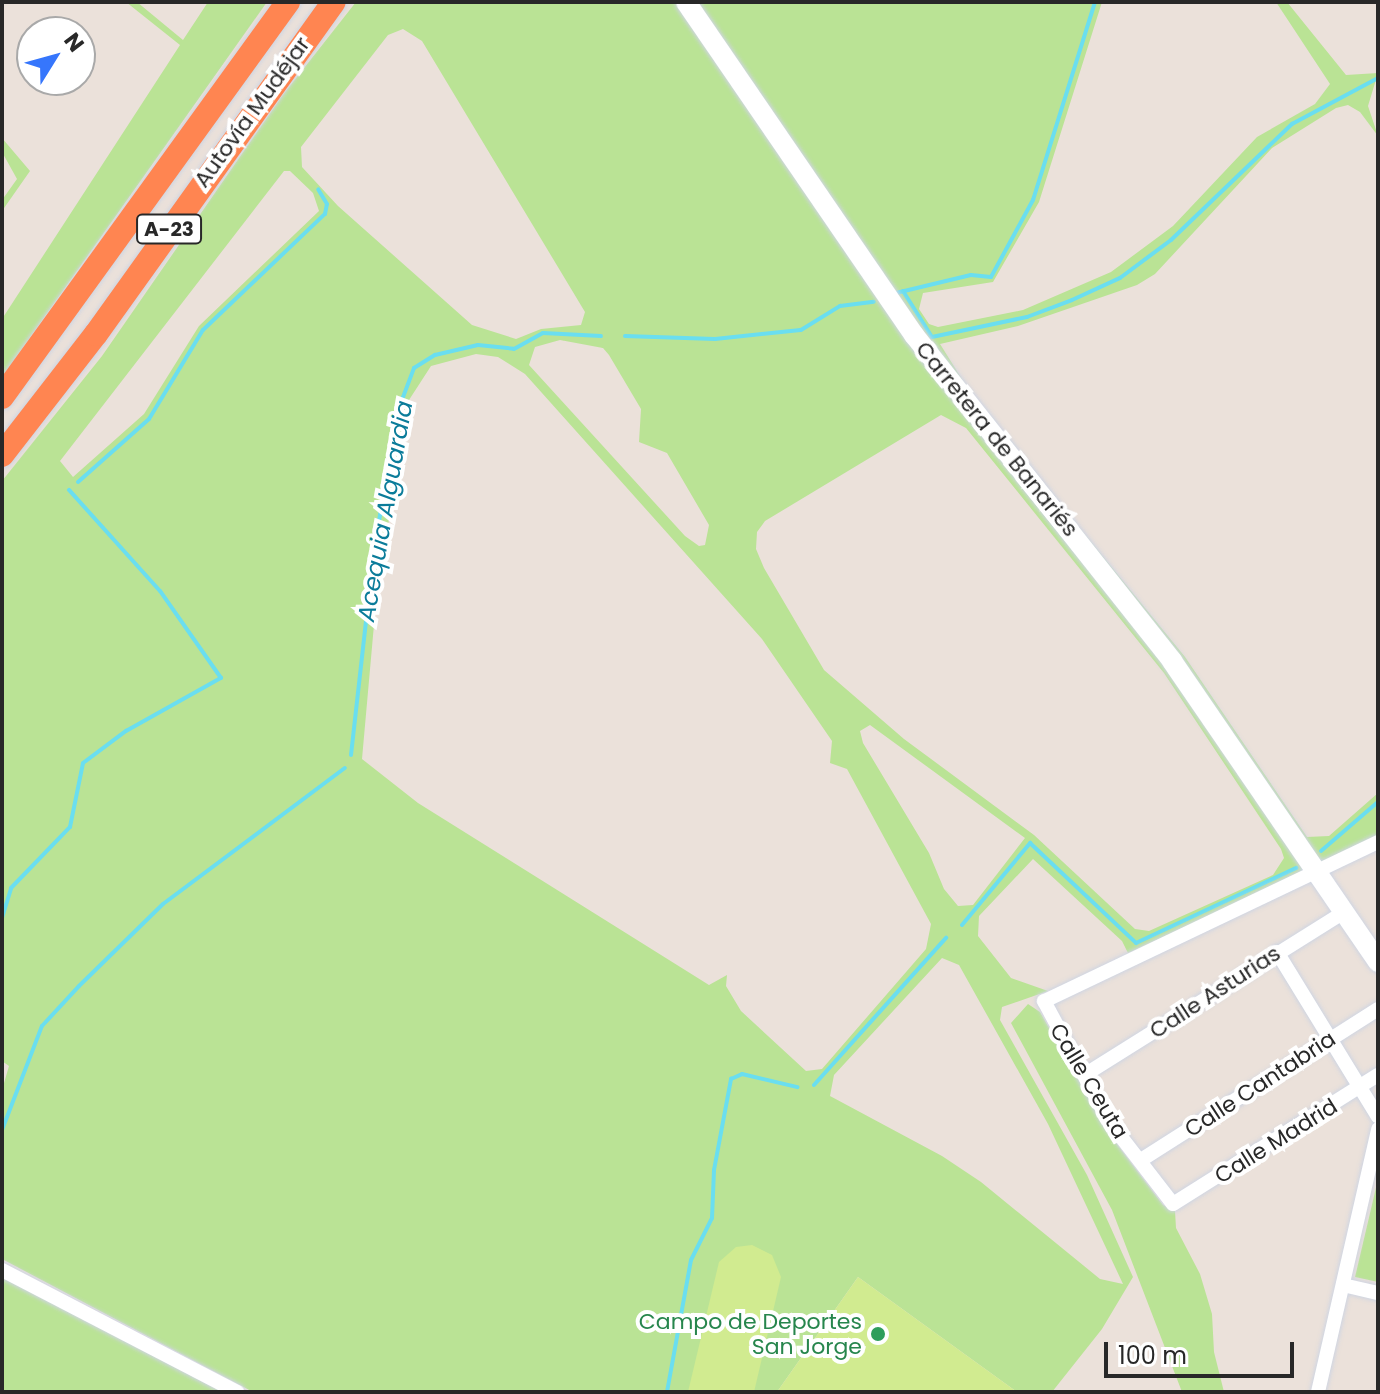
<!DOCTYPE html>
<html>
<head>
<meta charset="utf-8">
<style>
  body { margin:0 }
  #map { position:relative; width:1380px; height:1394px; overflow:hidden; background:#ebe1da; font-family:Poppins,sans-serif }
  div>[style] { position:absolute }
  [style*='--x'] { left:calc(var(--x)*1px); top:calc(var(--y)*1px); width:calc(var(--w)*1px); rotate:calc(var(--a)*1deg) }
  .green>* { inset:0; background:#bae395 }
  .pitch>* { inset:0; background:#d1eb90 }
  .stream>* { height:4px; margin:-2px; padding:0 2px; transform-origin:2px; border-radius:2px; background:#6adef0 }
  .roads { filter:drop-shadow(0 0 2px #cfd5e2) drop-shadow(0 0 2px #cfd5e2) }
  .street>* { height:14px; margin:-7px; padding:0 7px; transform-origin:7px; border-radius:7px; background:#fff }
  .secondary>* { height:20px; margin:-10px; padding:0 10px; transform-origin:10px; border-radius:10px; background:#fff }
  .highway>* { height:24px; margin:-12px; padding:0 12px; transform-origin:12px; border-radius:12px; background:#ff8551 }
  .dots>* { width:22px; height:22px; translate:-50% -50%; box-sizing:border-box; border:4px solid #fff; border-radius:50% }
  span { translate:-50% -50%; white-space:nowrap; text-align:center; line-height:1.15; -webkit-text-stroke:8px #fff; paint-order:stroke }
  .shield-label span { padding:2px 6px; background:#fff; border:2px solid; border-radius:6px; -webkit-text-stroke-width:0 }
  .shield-label { font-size:20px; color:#282828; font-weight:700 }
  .street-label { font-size:22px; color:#282828 }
  .leisure-label { font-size:22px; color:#27864d }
  .right { translate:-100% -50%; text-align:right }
  .water-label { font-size:24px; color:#0b7c9a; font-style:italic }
  .frame { position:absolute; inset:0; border:4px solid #282828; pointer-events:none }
  .north { position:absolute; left:16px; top:16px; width:80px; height:80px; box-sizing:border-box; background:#fff; border:2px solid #a9a9a9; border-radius:50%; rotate:53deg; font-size:22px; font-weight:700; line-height:32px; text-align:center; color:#282828 }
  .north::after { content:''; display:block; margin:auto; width:28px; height:36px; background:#3676fc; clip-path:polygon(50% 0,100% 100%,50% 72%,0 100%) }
  .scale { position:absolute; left:1104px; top:1342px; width:190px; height:36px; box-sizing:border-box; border:4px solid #282828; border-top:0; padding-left:10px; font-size:24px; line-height:28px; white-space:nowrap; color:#282828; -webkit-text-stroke:6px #fff; paint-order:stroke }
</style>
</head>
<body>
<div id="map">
  <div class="green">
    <div style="clip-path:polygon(126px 2px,137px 2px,183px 40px,208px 2px,267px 2px,2px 377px,2px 319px,180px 45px)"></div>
    <div style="clip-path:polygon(evenodd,356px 2px,1102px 2px,1039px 202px,993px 282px,923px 293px,919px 309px,929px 324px,938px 327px,1023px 310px,1111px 272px,1173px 226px,1257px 137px,1315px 104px,1330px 84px,1276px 2px,1287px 2px,1346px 75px,1378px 73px,1368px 106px,1378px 136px,1360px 112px,1348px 105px,1336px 108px,1272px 148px,1155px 274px,1137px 285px,1018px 326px,940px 344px,975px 400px,1185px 657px,1307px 837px,1329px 836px,1378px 793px,1378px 838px,1128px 953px,1122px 941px,1033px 859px,979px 916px,978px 936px,1011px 978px,1048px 991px,1002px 1007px,1000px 1020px,1087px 1175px,1133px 1277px,1102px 1329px,1052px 1392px,1017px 1392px,858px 1277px,777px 1392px,253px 1392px,2px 1259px,2px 1090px,9px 1066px,2px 1061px,2px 481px,102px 356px,282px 96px,356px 2px,403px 29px,422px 41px,585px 312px,581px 325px,541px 329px,516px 339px,472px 325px,338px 206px,302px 167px,301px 147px,388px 35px,403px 29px,356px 2px,284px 171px,290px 171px,313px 193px,319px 211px,199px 326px,144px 414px,73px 477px,60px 461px,284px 171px,356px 2px,560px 340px,603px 348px,609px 355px,641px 409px,639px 442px,667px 453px,709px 525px,705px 545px,699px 546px,685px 536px,529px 365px,535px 347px,560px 340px,356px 2px,476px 354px,498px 357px,525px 374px,762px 639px,832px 741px,830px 763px,847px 769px,931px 924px,926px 949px,822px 1069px,806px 1071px,741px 1011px,726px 986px,727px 975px,709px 985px,418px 803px,362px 759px,377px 591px,409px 400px,431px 366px,476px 354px,356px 2px,941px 415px,966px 428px,1164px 673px,1281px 849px,1284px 858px,1273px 875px,1149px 931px,1135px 929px,1034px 835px,904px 739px,824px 670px,764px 568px,756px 549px,757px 532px,765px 521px,941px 415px,356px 2px,870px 725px,1025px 838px,973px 905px,958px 906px,944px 889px,929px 853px,863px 743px,860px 731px,870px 725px,356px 2px,942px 958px,959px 965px,1048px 1124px,1123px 1284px,1100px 1279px,981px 1182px,942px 1156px,830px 1096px,834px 1075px,942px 958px)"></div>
    <div style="clip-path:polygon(2px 138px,30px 171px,2px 211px,2px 200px,17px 179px,2px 152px)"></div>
    <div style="clip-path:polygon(1028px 1004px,1040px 1012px,1110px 1135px,1163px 1205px,1175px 1211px,1176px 1228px,1200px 1274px,1212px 1314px,1214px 1352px,1224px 1392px,1182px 1392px,1112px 1210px,1011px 1023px)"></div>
    <div style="clip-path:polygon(1378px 1179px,1378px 1282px,1355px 1277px)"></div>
    <div style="clip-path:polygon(2px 1276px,222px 1392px,2px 1392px)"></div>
  </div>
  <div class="pitch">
    <div style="clip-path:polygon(752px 1245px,772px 1255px,781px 1277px,754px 1392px,688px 1392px,719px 1262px,736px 1247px)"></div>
    <div style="clip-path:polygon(858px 1277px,1017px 1392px,777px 1392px)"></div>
  </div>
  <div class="stream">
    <div style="--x:903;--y:291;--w:54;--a:57.8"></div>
    <div style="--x:932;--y:337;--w:97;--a:-11.9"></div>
    <div style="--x:1027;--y:317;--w:48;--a:-20.7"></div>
    <div style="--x:1072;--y:300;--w:53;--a:-24.6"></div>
    <div style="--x:1120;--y:278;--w:64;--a:-36.7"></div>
    <div style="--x:1171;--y:240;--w:168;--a:-43.8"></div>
    <div style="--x:1292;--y:124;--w:98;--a:-28.1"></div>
    <div style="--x:896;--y:293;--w:77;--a:-13.5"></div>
    <div style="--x:971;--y:275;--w:20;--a:6"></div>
    <div style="--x:991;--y:277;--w:88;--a:-61.4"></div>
    <div style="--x:1033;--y:200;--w:207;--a:-72.6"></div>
    <div style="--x:625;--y:336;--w:90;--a:1.9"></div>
    <div style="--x:715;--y:339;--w:86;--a:-6"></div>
    <div style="--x:801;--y:330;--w:46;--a:-31.6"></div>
    <div style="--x:840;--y:306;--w:34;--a:-7"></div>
    <div style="--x:78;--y:482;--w:95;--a:-41.6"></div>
    <div style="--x:149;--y:419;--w:104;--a:-58.8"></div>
    <div style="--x:203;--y:330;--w:168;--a:-43.6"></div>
    <div style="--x:325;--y:214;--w:10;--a:-79"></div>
    <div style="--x:327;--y:204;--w:17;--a:-121"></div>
    <div style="--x:351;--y:755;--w:205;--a:-83.6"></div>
    <div style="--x:374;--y:551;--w:140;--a:-80.5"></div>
    <div style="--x:397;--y:413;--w:48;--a:-69.3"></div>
    <div style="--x:414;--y:368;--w:25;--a:-32"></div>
    <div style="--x:435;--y:355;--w:44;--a:-13.1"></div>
    <div style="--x:478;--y:345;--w:36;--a:6"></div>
    <div style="--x:514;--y:349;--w:33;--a:-29"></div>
    <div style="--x:543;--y:333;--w:58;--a:3"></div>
    <div style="--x:1321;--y:851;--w:75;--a:-40.7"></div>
    <div style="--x:2;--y:918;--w:31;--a:-73"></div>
    <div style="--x:11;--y:888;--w:85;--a:-46"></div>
    <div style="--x:70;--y:827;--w:65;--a:-78.5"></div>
    <div style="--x:83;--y:763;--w:54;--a:-36.7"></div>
    <div style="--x:126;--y:731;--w:109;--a:-29.2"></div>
    <div style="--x:221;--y:678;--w:106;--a:-125"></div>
    <div style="--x:160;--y:591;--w:136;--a:-132"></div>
    <div style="--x:962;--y:925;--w:107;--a:-50.3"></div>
    <div style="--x:1030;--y:843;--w:146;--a:43.3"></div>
    <div style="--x:1136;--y:943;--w:177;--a:-25.1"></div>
    <div style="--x:814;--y:1085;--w:198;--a:-48.1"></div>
    <div style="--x:2;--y:1130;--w:111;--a:-69"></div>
    <div style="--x:42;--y:1026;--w:54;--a:-47.2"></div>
    <div style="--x:79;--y:986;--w:117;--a:-44.3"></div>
    <div style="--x:163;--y:904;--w:227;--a:-36.8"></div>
    <div style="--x:667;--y:1392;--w:134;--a:-79.7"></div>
    <div style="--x:691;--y:1260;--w:47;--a:-63.4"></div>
    <div style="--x:712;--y:1218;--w:48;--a:-87.6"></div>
    <div style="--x:714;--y:1170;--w:93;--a:-79.4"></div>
    <div style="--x:731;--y:1079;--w:12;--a:-24"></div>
    <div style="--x:742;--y:1074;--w:57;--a:13.3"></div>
  </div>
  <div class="roads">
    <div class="street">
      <div style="--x:1378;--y:842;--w:370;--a:154.5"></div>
      <div style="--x:1044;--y:1001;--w:135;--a:61.7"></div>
      <div style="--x:1108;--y:1120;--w:106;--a:52.3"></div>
      <div style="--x:1173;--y:1204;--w:242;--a:-32.2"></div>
      <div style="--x:1277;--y:952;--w:193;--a:58.5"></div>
      <div style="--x:1086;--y:1074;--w:305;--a:-32.1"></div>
      <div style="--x:1141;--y:1160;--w:281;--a:-32.5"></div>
      <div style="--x:2;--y:1270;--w:265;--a:27.4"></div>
      <div style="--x:1343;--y:1285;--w:36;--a:13"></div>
      <div style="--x:1318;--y:1392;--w:270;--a:-77.1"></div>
    </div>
    <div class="secondary">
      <div style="--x:686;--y:2;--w:404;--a:55.6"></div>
      <div style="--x:914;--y:335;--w:416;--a:51.6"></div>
      <div style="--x:1172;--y:661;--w:365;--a:55.6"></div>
    </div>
    <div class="highway">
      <div style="--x:2;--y:397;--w:488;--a:-54.1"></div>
      <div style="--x:2;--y:455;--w:153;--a:-52.2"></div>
      <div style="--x:96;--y:334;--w:408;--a:-54.4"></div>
    </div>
  </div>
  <div class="dots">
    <div style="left:878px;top:1334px;background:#2e9e5b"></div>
  </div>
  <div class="shield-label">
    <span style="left:169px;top:229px">A-23</span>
  </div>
  <div class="street-label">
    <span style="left:252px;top:112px;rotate:-54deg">Autovía Mudéjar</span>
    <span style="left:997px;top:439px;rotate:51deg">Carretera de Banariés</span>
    <span style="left:1215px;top:992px;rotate:-33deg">Calle Asturias</span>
    <span style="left:1089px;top:1081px;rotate:59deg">Calle Ceuta</span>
    <span style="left:1260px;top:1084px;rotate:-33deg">Calle Cantabria</span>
    <span style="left:1276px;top:1141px;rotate:-32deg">Calle Madrid</span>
  </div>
  <div class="leisure-label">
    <span class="right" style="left:862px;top:1334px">Campo de Deportes<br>San Jorge</span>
  </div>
  <div class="water-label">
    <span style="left:385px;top:511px;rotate:-80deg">Acequia Alguardia</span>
  </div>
  <div class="frame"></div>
  <div class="north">N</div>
  <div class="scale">100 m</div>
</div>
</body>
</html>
